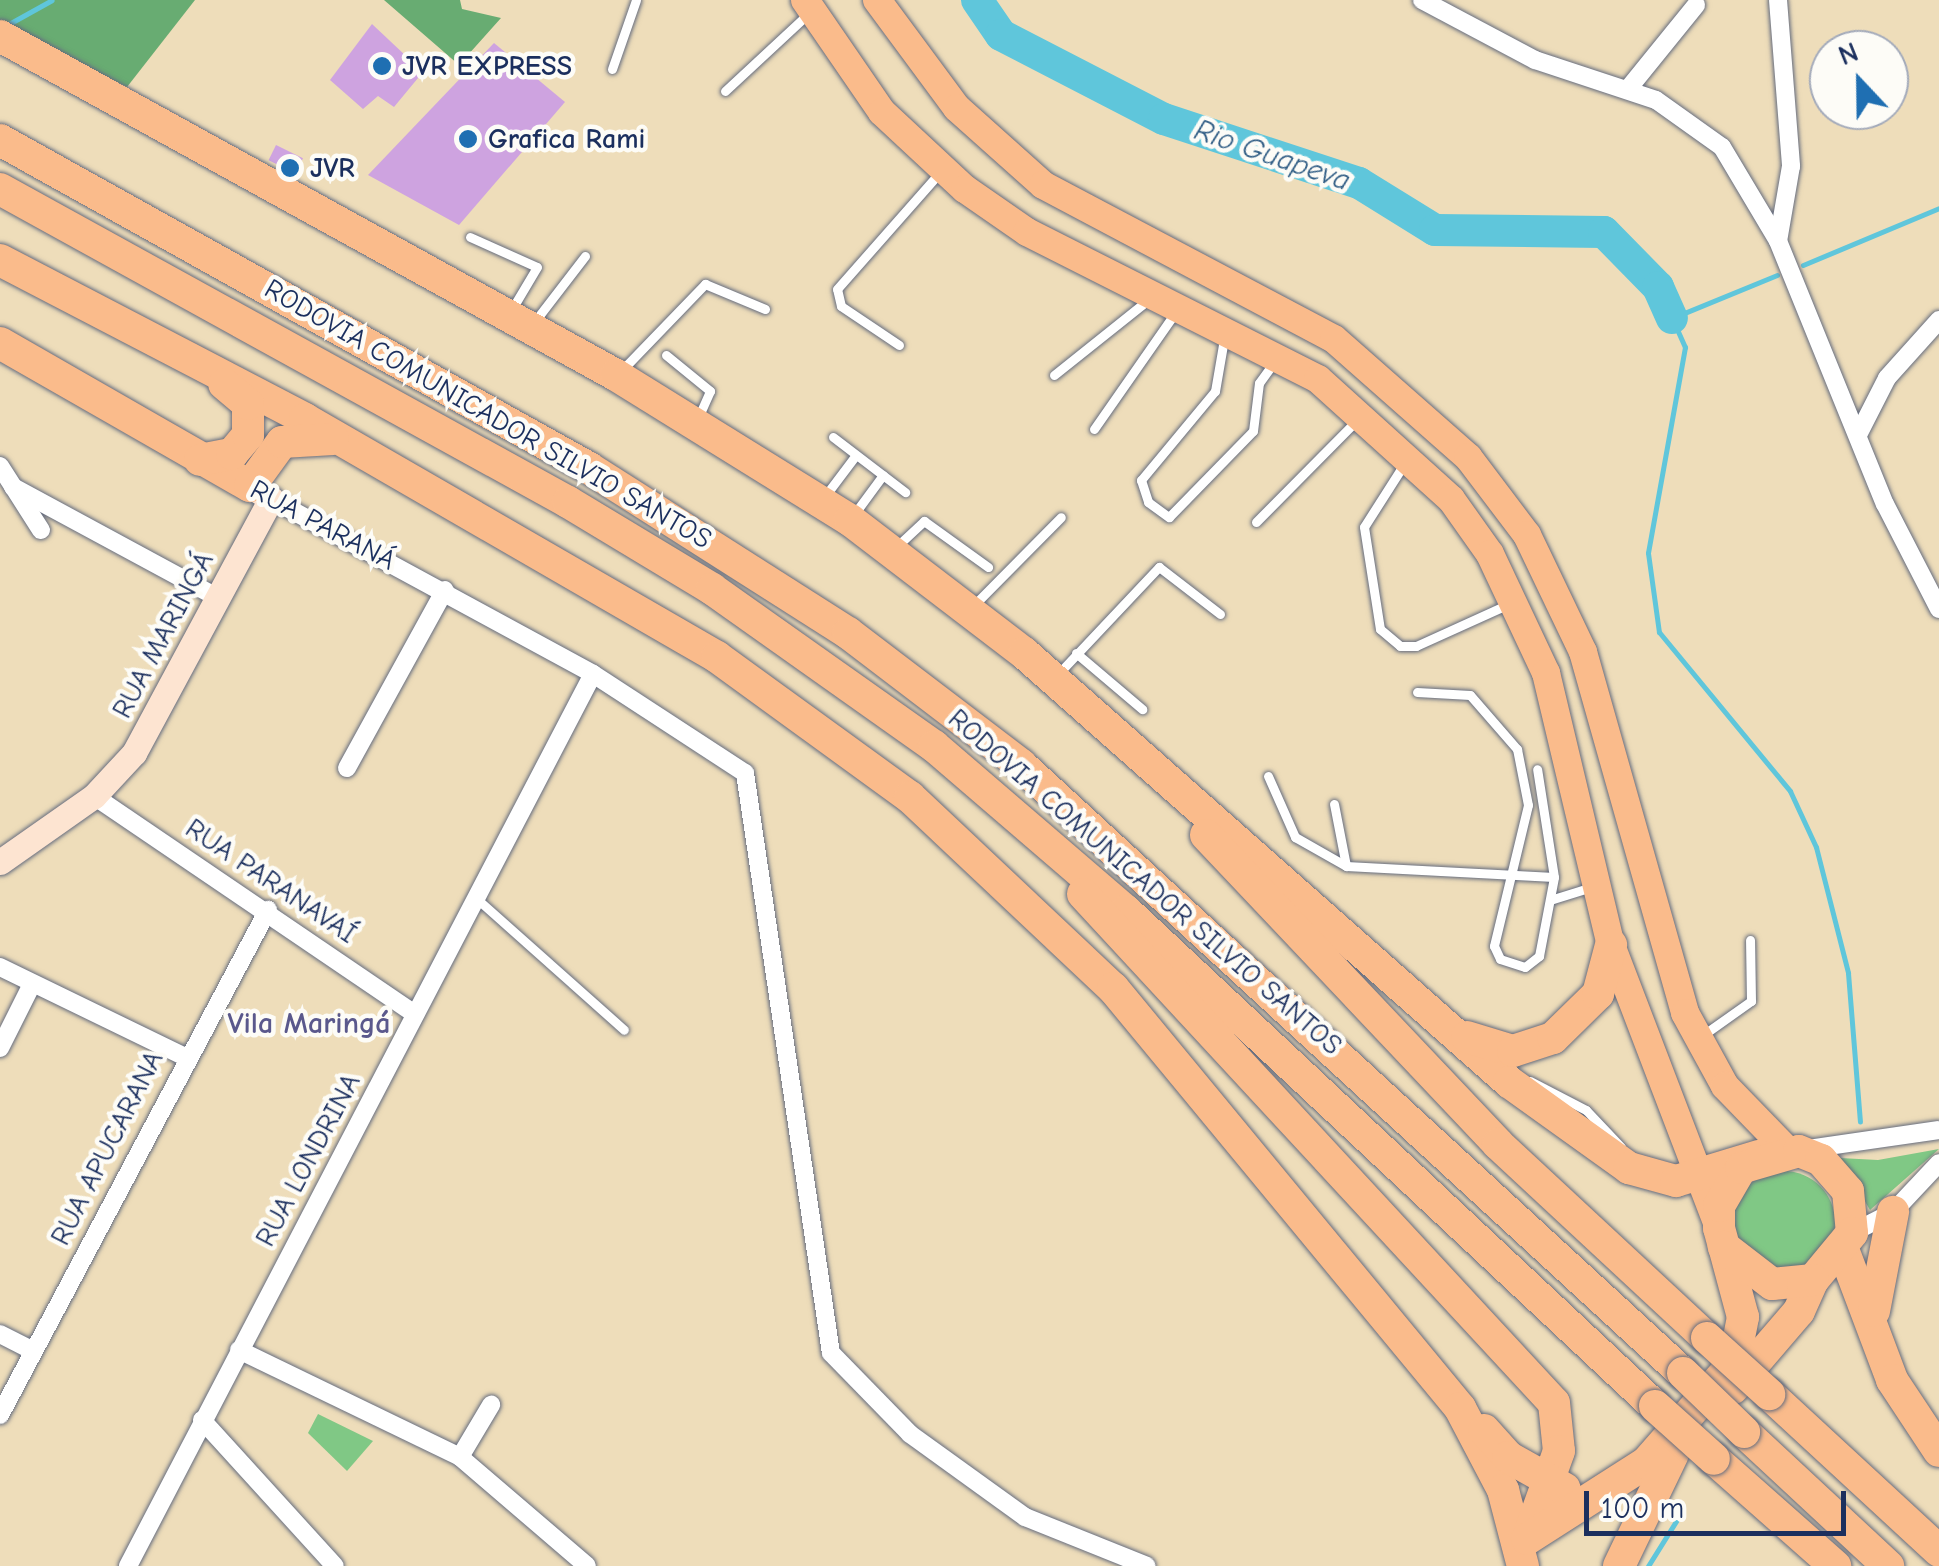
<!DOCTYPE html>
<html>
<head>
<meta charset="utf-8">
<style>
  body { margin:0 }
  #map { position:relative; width:1939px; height:1566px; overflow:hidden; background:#eeddba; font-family:"Comic Neue",sans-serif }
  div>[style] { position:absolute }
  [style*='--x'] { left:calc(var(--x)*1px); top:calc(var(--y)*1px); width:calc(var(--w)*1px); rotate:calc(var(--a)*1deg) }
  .green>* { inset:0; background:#80c885 }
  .round { border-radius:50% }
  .forest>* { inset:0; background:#68ac72 }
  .stream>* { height:5px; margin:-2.5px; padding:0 2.5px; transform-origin:2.5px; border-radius:2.5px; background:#5fc6db }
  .river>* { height:32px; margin:-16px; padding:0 16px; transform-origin:16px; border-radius:16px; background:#5fc6db }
  .building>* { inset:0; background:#cea3e0; transform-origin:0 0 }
  .roads { filter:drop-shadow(0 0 2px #656c7e) drop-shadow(0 0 2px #656c7e) }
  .lane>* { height:9px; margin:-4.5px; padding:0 4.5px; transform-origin:4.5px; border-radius:4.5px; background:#fff }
  .street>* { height:18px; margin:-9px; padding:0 9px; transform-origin:9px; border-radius:9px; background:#fff }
  .secondary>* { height:25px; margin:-12.5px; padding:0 12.5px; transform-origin:12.5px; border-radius:12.5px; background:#fde4d1 }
  .primary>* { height:28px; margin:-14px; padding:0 14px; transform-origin:14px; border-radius:14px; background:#fabb8b }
  .highway>* { height:32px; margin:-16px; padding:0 16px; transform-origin:16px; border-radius:16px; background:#fabb8b }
  .bridges { filter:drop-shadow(0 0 2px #656c7e) drop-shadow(0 0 2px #656c7e) }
  .highway-bridge>* { height:32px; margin:-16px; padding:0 16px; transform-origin:16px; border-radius:16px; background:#fabb8b }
  .dots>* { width:28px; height:28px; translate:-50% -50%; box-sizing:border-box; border:5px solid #fdfcf7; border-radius:50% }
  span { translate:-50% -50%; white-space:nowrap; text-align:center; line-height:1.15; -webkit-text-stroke:9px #fdfcf7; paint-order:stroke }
  .poi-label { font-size:28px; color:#1b2f5e; font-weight:700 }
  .left { translate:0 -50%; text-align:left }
  .street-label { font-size:28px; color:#1b2f5e }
  .water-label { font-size:30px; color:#2f5c84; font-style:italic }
  .neighbourhood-label { font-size:30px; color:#5a588c; font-weight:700 }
  .north { position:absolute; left:1809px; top:30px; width:100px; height:100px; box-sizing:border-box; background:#fdfcf7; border:2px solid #a3aaba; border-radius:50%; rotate:338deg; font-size:28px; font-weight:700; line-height:40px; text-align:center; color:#1b2f5e }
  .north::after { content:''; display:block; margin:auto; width:35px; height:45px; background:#1f6fb2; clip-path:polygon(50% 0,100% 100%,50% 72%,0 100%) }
  .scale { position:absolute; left:1584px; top:1491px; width:262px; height:45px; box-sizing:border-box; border:5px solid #1b2f5e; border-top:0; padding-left:12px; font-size:30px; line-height:35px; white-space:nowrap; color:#1b2f5e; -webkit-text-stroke:8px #fdfcf7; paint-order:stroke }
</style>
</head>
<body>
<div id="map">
  <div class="green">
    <div style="clip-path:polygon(1939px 1149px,1870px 1210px,1840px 1158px,1878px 1160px)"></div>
    <div class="round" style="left:1733px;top:1171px;width:102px;height:102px"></div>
    <div style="clip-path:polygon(318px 1414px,373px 1441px,347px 1471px,308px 1433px)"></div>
  </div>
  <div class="forest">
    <div style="clip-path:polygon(0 0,195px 0,127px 87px,0 24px)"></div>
    <div style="clip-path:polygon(384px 0,460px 0,462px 9px,501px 18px,459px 65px)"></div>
  </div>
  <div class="stream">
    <div style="--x:7;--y:25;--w:51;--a:-29.1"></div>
    <div style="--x:1803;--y:265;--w:147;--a:-22.7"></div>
    <div style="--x:1777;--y:275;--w:113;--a:157.7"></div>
    <div style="--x:1672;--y:318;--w:32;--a:66"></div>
    <div style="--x:1685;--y:347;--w:209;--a:100.2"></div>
    <div style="--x:1648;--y:553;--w:80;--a:82.1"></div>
    <div style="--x:1659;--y:632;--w:206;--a:50.5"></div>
    <div style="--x:1790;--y:791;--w:62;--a:65.1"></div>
    <div style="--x:1816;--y:847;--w:130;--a:75.7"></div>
    <div style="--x:1848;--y:973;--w:149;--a:85.4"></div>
    <div style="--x:1648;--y:1566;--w:57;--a:-58"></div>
  </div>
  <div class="river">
    <div style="--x:977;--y:0;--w:42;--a:55.6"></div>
    <div style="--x:1001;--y:35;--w:183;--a:27.3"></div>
    <div style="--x:1164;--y:119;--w:205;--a:18.2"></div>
    <div style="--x:1359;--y:183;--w:89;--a:31.7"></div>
    <div style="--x:1435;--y:230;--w:169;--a:0.7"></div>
    <div style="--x:1604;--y:232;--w:77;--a:45.5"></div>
    <div style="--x:1658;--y:287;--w:34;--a:66"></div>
  </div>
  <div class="building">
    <div style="clip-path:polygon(372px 24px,423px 72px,394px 107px,378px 96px,363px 109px,330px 80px)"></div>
    <div style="clip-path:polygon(494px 43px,565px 102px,459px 225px,368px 175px)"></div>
    <div style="left:276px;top:145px;width:30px;height:17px;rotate:26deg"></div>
  </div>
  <div class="roads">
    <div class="lane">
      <div style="--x:612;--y:69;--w:73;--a:-70.8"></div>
      <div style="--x:725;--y:91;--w:115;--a:-42.9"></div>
      <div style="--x:470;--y:237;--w:73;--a:24.1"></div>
      <div style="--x:537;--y:267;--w:49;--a:120.8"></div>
      <div style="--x:535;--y:321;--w:82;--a:-52.4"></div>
      <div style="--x:1224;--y:339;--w:53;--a:99.8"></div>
      <div style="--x:1215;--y:391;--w:116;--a:129.7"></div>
      <div style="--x:1141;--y:480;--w:23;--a:72"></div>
      <div style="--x:1148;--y:502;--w:26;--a:36"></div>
      <div style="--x:1169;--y:517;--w:120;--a:-45.7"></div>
      <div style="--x:1253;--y:431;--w:48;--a:-82.9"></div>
      <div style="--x:1259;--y:383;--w:27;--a:-54"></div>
      <div style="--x:899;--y:345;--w:70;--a:-146.1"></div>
      <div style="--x:841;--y:306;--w:17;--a:-103"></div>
      <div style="--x:837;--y:289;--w:157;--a:-48.6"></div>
      <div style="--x:666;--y:355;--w:57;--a:39.3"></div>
      <div style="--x:710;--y:391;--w:32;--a:114"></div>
      <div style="--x:622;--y:370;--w:120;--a:-46"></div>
      <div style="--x:705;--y:284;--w:65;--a:22.6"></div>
      <div style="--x:1054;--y:375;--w:120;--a:-38.6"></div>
      <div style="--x:1094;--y:429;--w:141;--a:-55.1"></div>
      <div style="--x:833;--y:437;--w:91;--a:37.4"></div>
      <div style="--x:1406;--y:461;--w:78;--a:122.5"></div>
      <div style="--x:1364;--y:527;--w:103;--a:81.1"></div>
      <div style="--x:1380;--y:629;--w:26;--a:40"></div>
      <div style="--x:1400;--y:646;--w:16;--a:0"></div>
      <div style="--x:1416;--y:646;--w:104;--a:-24.4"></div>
      <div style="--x:825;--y:496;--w:51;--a:-52.9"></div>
      <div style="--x:855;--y:513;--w:47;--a:-53.6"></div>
      <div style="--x:1256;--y:522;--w:142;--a:-45.3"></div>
      <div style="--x:895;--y:548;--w:40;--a:-43"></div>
      <div style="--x:924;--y:521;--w:79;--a:35.7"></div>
      <div style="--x:975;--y:604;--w:122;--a:-45.3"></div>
      <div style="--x:1076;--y:653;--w:87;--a:40.3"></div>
      <div style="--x:1059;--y:673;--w:146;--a:-46.7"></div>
      <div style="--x:1159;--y:567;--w:77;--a:37.6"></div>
      <div style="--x:1417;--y:692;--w:53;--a:3.2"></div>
      <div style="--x:1470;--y:695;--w:72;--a:49"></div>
      <div style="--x:1517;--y:749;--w:57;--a:78.9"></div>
      <div style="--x:1528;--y:805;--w:145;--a:103.6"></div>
      <div style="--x:1494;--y:946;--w:14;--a:65"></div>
      <div style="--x:1500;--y:959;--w:26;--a:18"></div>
      <div style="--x:1525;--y:967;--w:18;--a:-38"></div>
      <div style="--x:1539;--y:956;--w:80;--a:-79.2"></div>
      <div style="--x:1554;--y:877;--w:109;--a:-98.9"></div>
      <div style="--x:1268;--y:776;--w:67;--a:66.1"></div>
      <div style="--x:1295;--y:837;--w:59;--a:29.6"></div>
      <div style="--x:1334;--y:804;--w:63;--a:79"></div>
      <div style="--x:1346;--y:866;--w:208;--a:3"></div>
      <div style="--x:476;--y:898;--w:198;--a:41.7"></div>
      <div style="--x:1550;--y:900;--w:47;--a:-17.3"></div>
      <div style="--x:1703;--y:1035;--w:59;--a:-35.3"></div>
      <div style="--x:1751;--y:1001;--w:61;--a:-90.9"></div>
      <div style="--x:1530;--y:1081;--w:63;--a:27.4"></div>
      <div style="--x:1586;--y:1110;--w:51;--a:46.6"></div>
    </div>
    <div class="street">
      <div style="--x:1422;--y:0;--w:128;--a:28"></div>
      <div style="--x:1535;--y:60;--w:127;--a:18.3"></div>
      <div style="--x:1656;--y:100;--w:81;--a:35.5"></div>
      <div style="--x:1722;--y:147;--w:109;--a:59.2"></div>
      <div style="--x:1778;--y:241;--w:284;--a:67.9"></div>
      <div style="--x:1885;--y:504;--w:118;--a:62.8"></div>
      <div style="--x:1778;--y:0;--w:167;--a:85.5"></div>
      <div style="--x:1791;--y:166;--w:76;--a:99.8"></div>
      <div style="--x:1628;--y:89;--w:108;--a:-51"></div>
      <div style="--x:1858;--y:435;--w:64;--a:-63"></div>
      <div style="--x:1887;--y:378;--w:78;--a:-48.1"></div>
      <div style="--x:0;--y:466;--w:76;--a:57.4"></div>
      <div style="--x:13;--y:487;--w:230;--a:28.4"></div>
      <div style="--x:271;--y:499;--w:366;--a:28.5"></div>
      <div style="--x:593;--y:674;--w:181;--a:33.1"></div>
      <div style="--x:745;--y:773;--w:586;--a:81.57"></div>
      <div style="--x:831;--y:1353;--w:113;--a:45.7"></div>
      <div style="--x:910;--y:1434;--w:142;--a:35.8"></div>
      <div style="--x:1025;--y:1517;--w:131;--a:21.9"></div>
      <div style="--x:347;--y:768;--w:203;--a:-61.2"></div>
      <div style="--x:94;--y:796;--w:388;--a:34.2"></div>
      <div style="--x:0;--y:967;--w:206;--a:25.9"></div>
      <div style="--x:0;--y:1048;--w:72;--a:-63.4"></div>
      <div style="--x:1807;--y:1149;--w:133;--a:-8.2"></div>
      <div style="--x:1852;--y:1233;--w:46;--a:-27.1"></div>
      <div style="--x:1893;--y:1212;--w:67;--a:-46.8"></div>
      <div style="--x:0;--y:1334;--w:37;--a:27"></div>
      <div style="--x:239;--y:1350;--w:246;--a:25.8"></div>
      <div style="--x:460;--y:1457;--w:167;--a:40.6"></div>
      <div style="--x:0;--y:1415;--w:572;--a:-62.05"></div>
      <div style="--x:202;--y:1420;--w:197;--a:47.7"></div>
      <div style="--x:460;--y:1457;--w:61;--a:-59.2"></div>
      <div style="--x:128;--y:1566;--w:1006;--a:-62.47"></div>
    </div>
    <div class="secondary">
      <div style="--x:0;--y:862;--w:115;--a:-35.1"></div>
      <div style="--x:94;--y:796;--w:59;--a:-47.1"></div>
      <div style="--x:134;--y:753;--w:289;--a:-61.7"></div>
      <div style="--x:271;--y:499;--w:25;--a:-148"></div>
    </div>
    <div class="primary">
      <div style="--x:805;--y:0;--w:136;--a:55.5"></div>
      <div style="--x:882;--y:112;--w:113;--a:42.9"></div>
      <div style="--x:965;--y:189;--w:75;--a:34.7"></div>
      <div style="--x:1027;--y:232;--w:326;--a:26.8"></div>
      <div style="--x:1318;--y:379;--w:179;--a:42.1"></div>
      <div style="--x:1451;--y:499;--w:67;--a:54.7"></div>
      <div style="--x:1490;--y:554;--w:132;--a:64.8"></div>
      <div style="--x:1546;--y:673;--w:280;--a:76.6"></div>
      <div style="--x:1611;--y:945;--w:303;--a:69.1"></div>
      <div style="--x:877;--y:0;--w:134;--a:53.5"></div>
      <div style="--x:957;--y:108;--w:115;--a:41.8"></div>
      <div style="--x:1043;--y:185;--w:329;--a:27.9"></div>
      <div style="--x:1334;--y:339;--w:179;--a:41.4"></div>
      <div style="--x:1468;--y:457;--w:98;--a:52.9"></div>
      <div style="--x:1527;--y:535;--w:130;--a:64.4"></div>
      <div style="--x:1583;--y:652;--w:375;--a:74.2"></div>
      <div style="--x:1685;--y:1013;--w:83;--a:61.3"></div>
      <div style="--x:1725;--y:1086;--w:89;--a:45.9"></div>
    </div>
    <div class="highway">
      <div style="--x:0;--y:36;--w:703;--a:28.83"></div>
      <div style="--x:616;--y:375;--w:275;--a:31.8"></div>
      <div style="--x:850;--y:520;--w:219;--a:37.4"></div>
      <div style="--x:1024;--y:653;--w:648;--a:41.49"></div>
      <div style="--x:1509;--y:1082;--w:148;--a:35.6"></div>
      <div style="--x:1629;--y:1168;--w:49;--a:15.5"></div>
      <div style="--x:1676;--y:1181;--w:87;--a:-16.8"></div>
      <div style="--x:0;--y:140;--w:674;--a:29.11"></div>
      <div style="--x:589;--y:468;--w:307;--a:32.5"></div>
      <div style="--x:848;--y:633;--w:218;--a:37.3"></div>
      <div style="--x:1021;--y:765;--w:899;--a:42.57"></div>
      <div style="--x:0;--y:189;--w:649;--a:28.86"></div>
      <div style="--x:568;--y:502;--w:168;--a:31.1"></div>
      <div style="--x:712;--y:589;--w:272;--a:35.3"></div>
      <div style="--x:934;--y:746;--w:253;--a:40.7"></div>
      <div style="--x:1126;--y:911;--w:724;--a:43.1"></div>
      <div style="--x:0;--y:260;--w:344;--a:27.5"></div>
      <div style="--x:305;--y:419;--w:476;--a:30"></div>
      <div style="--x:717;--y:657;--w:238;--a:36"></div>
      <div style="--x:910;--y:797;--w:279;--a:43.3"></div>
      <div style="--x:1113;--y:988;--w:545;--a:50.44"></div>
      <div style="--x:1460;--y:1408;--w:93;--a:62.3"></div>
      <div style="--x:1503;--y:1490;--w:79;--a:75.3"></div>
      <div style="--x:0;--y:343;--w:288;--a:29.8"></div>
      <div style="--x:250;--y:486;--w:54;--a:-54"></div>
      <div style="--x:282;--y:442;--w:51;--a:-3.4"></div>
      <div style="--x:200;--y:460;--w:33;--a:-11"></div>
      <div style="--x:232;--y:454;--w:25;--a:-50"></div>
      <div style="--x:248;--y:435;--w:31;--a:-90"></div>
      <div style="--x:248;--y:404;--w:31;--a:-140"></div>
      <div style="--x:1206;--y:835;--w:425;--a:46.6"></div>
      <div style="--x:1498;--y:1144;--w:285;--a:42.9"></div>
      <div style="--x:1083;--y:894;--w:693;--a:47.22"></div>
      <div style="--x:1554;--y:1403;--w:48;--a:84.1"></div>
      <div style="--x:1559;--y:1451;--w:91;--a:109.8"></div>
      <div style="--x:1467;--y:1037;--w:48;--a:16.9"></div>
      <div style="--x:1513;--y:1051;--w:42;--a:-18"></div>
      <div style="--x:1553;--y:1038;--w:63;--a:-44.4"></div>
      <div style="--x:1598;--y:994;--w:51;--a:-75.1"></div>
      <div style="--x:1844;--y:1252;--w:137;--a:69.4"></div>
      <div style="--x:1892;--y:1380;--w:85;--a:56.5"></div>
      <div style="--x:1874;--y:1311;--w:101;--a:-79.1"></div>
      <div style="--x:1733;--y:1388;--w:101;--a:-49.4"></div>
      <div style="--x:1799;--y:1311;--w:34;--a:-66"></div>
      <div style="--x:1769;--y:1394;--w:231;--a:42.7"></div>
      <div style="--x:1484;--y:1430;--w:36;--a:48"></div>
      <div style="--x:1508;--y:1457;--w:65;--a:29.3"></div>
      <div style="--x:1744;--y:1432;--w:197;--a:42.9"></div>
      <div style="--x:1714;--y:1459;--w:162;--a:41.5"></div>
      <div style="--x:1527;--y:1539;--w:141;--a:-32.6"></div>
      <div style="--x:1646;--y:1463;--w:133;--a:-48.7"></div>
      <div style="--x:1734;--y:1363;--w:47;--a:-78.9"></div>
      <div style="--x:1743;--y:1317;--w:92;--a:-105.1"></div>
      <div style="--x:1719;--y:1228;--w:22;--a:-90"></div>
      <div style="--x:1719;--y:1206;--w:44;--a:-59.9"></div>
      <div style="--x:1741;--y:1168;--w:60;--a:-16.3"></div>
      <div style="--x:1799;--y:1151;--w:24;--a:22"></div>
      <div style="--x:1821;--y:1160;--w:41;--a:48.9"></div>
      <div style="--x:1848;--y:1191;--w:42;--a:84.6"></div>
      <div style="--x:1852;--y:1233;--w:61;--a:129.7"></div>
      <div style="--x:1813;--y:1280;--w:41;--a:174.4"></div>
      <div style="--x:1772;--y:1284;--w:61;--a:-142.4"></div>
      <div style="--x:1619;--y:1566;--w:124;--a:-64.3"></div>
    </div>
  </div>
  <div class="bridges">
    <div class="highway-bridge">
      <div style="--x:1707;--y:1338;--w:84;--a:42.1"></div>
      <div style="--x:1683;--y:1373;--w:85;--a:44"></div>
      <div style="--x:1655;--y:1406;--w:79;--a:41.9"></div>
    </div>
  </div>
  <div class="dots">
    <div style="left:382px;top:66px;background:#1f6fb2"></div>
    <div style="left:468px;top:139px;background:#1f6fb2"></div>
    <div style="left:290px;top:168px;background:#1f6fb2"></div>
  </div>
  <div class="poi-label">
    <span class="left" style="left:402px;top:66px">JVR EXPRESS</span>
    <span class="left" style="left:488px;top:139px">Grafica Rami</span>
    <span class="left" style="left:310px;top:168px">JVR</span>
  </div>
  <div class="street-label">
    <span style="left:488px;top:414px;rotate:30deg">RODOVIA COMUNICADOR SILVIO SANTOS</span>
    <span style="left:323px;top:525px;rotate:28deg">RUA PARANÁ</span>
    <span style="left:163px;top:635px;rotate:-62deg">RUA MARINGÁ</span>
    <span style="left:271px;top:881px;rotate:34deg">RUA PARANAVAÍ</span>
    <span style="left:1145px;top:882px;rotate:41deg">RODOVIA COMUNICADOR SILVIO SANTOS</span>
    <span style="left:107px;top:1148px;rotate:-63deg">RUA APUCARANA</span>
    <span style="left:308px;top:1160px;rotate:-62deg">RUA LONDRINA</span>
  </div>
  <div class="water-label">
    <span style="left:1272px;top:156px;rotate:19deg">Rio Guapeva</span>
  </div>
  <div class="neighbourhood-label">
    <span style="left:309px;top:1024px">Vila Maringá</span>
  </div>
  <div class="north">N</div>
  <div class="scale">100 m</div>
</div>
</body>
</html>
